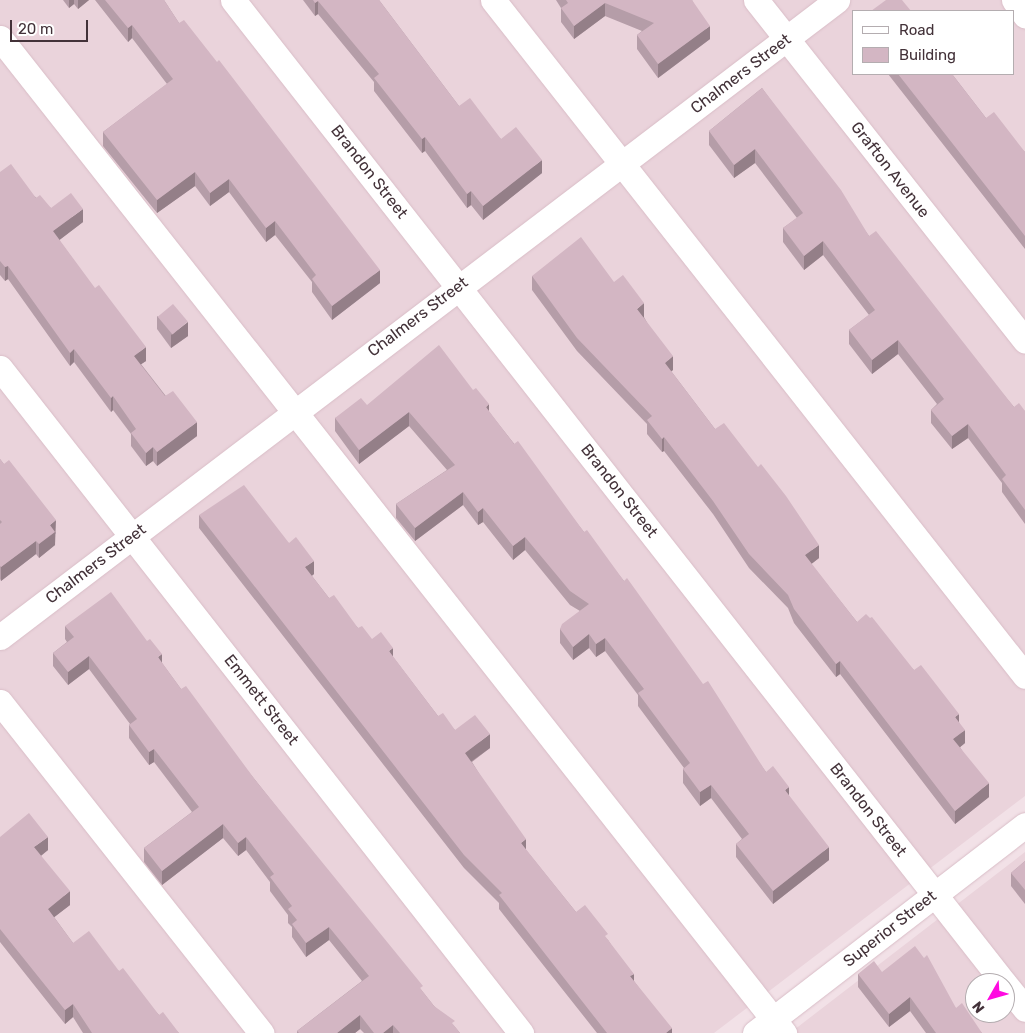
<!DOCTYPE html>
<html>
<head>
<meta charset="utf-8">
<style>
  body { margin:0 }
  #map { position:relative; width:1025px; height:1033px; overflow:hidden; background:#f2e1e7; font-family:Rubik,sans-serif }
  div>[style] { position:absolute }
  [style*='--x'] { left:calc(var(--x)*1px); top:calc(var(--y)*1px); width:calc(var(--w)*1px); rotate:calc(var(--a)*1deg) }
  .residential>* { inset:0; background:#ead3db }
  .roads { filter:drop-shadow(0 0 1px #d9bdc7) drop-shadow(0 0 1px #d9bdc7) }
  .minor>* { height:25px; margin:-12.5px; padding:0 12.5px; transform-origin:12.5px; border-radius:12.5px; background:#fff }
  .wall>* { inset:0; background:#b59da8 }
  .shaded-wall>* { inset:0; background:#947f88 }
  .building>* { inset:0; background:#d3b6c3; transform-origin:0 0 }
  span { translate:-50% -50%; white-space:nowrap; text-align:center; line-height:1.15; -webkit-text-stroke:4px #fff; paint-order:stroke }
  .street-label { font-size:16px; color:#433239 }
  .legend { position:absolute; left:852px; top:10px; width:162px; height:65px; box-sizing:border-box; background:#fff; border:1px solid #b4adb0; margin:0; padding:6px 9px; list-style:none; font-size:15px; color:#433239 }
  .legend li { display:flex; align-items:center; gap:10px; height:25px }
  .legend b { width:25px; border:1px solid #b4adb0 }
  .north { position:absolute; left:965px; top:973px; width:50px; height:50px; box-sizing:border-box; background:#fff; border:1px solid #b4adb0; border-radius:50%; rotate:232deg; font-size:14px; font-weight:700; line-height:20px; text-align:center; color:#433239 }
  .north::after { content:''; display:block; margin:auto; width:18px; height:22px; background:#ff0be1; clip-path:polygon(50% 0,100% 100%,50% 72%,0 100%) }
  .scale { position:absolute; left:10px; top:20px; width:78px; height:22px; box-sizing:border-box; border:2px solid #433239; border-top:0; padding-left:6px; font-size:15px; line-height:18px; white-space:nowrap; color:#433239; -webkit-text-stroke:4px #fff; paint-order:stroke }
</style>
</head>
<body>
<div id="map">
  <div class="residential">
    <div style="clip-path:polygon(evenodd,0 0,1025px 0,1025px 796px,714px 1033px,0 1033px,0 0,854px 11px,1014px 11px,1014px 74px,854px 74px,854px 11px)"></div>
    <div style="clip-path:polygon(evenodd,1025px 852px,1025px 1033px,790px 1033px,1025px 852px,975px 983px,1005px 983px,1005px 1013px,975px 1013px,975px 983px)"></div>
  </div>
  <div class="roads">
    <div class="minor">
      <div style="--x:233;--y:0;--w:1249;--a:51.89"></div>
      <div style="--x:493;--y:0;--w:860;--a:51.8"></div>
      <div style="--x:756;--y:0;--w:434;--a:51.7"></div>
      <div style="--x:1014;--y:0;--w:19;--a:54"></div>
      <div style="--x:0;--y:38;--w:1267;--a:51.76"></div>
      <div style="--x:0;--y:368;--w:845;--a:51.92"></div>
      <div style="--x:0;--y:637;--w:1052;--a:-37.27"></div>
      <div style="--x:0;--y:702;--w:422;--a:51.7"></div>
      <div style="--x:1005;--y:984;--w:32;--a:51"></div>
      <div style="--x:755;--y:1033;--w:341;--a:-37.6"></div>
    </div>
  </div>
  <div class="wall">
    <div style="clip-path:polygon(63px 0,89px 0,78px 9px,74px 4px,69px 8px)"></div>
    <div style="clip-path:polygon(95px 0,164px 0,179px 23px,380px 283px,332px 320px,312px 292px,312px 282px,275px 235px,266px 242px,229px 192px,210px 206px,195px 186px,157px 213px,103px 146px,103px 132px,167px 84px,132px 38px,128px 42px)"></div>
    <div style="clip-path:polygon(303px 0,379px 0,459px 106px,501px 139px,542px 173px,483px 220px,471px 205px,467px 208px,425px 151px,422px 153px,374px 91px,374px 82px,318px 14px,315px 16px)"></div>
    <div style="clip-path:polygon(556px 0,692px 0,710px 39px,658px 78px,637px 49px,637px 35px,642px 31px,605px 16px,574px 39px,561px 22px,561px 8px)"></div>
    <div style="clip-path:polygon(888px 74px,952px 74px,986px 118px,1025px 152px,1025px 249px)"></div>
    <div style="clip-path:polygon(762px 88px,869px 236px,1014px 407px,1025px 411px,1025px 524px,1002px 492px,1002px 483px,968px 438px,952px 449px,931px 423px,931px 410px,937px 404px,898px 354px,872px 374px,849px 344px,849px 330px,869px 315px,823px 255px,804px 270px,783px 242px,783px 228px,797px 218px,755px 163px,734px 178px,709px 145px,709px 131px)"></div>
    <div style="clip-path:polygon(0 172px,51px 208px,83px 222px,59px 240px,146px 361px,141px 364px,197px 436px,157px 466px,153px 461px,146px 466px,131px 446px,131px 434px,113px 410px,111px 412px,74px 362px,70px 366px,8px 279px,5px 281px,0 275px)"></div>
    <div style="clip-path:polygon(532px 276px,614px 282px,644px 317px,673px 370px,671px 371px,715px 429px,819px 558px,811px 564px,857px 622px,914px 670px,959px 722px,965px 743px,960px 747px,989px 797px,955px 824px,840px 674px,836px 677px,794px 623px,788px 608px,749px 568px,713px 514px,664px 451px,662px 452px,647px 434px,647px 424px,577px 351px,532px 290px)"></div>
    <div style="clip-path:polygon(157px 316px,188px 336px,171px 348px,157px 329px)"></div>
    <div style="clip-path:polygon(367px 405px,489px 412px,584px 532px,624px 581px,766px 772px,789px 796px,829px 860px,773px 904px,736px 857px,736px 844px,742px 839px,711px 798px,700px 806px,683px 783px,683px 769px,684px 768px,638px 706px,638px 695px,605px 651px,596px 657px,589px 648px,573px 660px,560px 643px,560px 629px,580px 611px,570px 605px,525px 550px,513px 560px,483px 522px,478px 525px,463px 505px,415px 541px,396px 518px,396px 504px,447px 470px,409px 426px,359px 464px,335px 431px,335px 418px)"></div>
    <div style="clip-path:polygon(0 459px,56px 533px,55px 534px,55px 545px,39px 558px,36px 554px,1px 581px,0 579px)"></div>
    <div style="clip-path:polygon(199px 515px,289px 543px,314px 574px,312px 576px,329px 598px,358px 628px,393px 657px,438px 716px,455px 730px,490px 748px,472px 762px,526px 850px,576px 912px,608px 940px,634px 981px,672px 1033px,597px 1033px,499px 909px,499px 903px,464px 868px,199px 528px)"></div>
    <div style="clip-path:polygon(65px 626px,162px 663px,181px 689px,256px 781px,434px 1006px,455px 1027px,460px 1033px,364px 1033px,360px 1029px,355px 1033px,297px 1033px,297px 1031px,362px 981px,329px 940px,306px 957px,292px 937px,292px 927px,288px 923px,288px 915px,270px 891px,270px 882px,246px 850px,238px 856px,223px 838px,162px 885px,144px 862px,144px 848px,192px 812px,154px 762px,149px 765px,129px 738px,129px 725px,130px 724px,89px 669px,68px 685px,53px 666px,53px 653px,67px 642px,65px 639px)"></div>
    <div style="clip-path:polygon(0 837px,48px 850px,41px 856px,70px 905px,54px 917px,73px 943px,119px 971px,159px 1015px,179px 1033px,83px 1033px,73px 1017px,65px 1024px,0 942px)"></div>
    <div style="clip-path:polygon(1025px 861px,1025px 904px,1011px 886px,1011px 873px)"></div>
    <div style="clip-path:polygon(882px 972px,956px 1008px,982px 1033px,926px 1033px,910px 1011px,889px 1027px,858px 987px,858px 974px)"></div>
  </div>
  <div class="shaded-wall">
    <div style="clip-path:polygon(69px 0,74px 0,74px 4px,69px 8px)"></div>
    <div style="clip-path:polygon(78px 0,89px 0,78px 9px)"></div>
    <div style="clip-path:polygon(318px 1px,318px 14px,315px 16px,315px 3px)"></div>
    <div style="clip-path:polygon(605px 3px,605px 16px,574px 39px,574px 26px)"></div>
    <div style="clip-path:polygon(132px 25px,132px 38px,128px 42px,128px 28px)"></div>
    <div style="clip-path:polygon(710px 26px,710px 39px,658px 78px,658px 64px)"></div>
    <div style="clip-path:polygon(425px 137px,425px 151px,422px 153px,422px 139px)"></div>
    <div style="clip-path:polygon(755px 149px,755px 163px,734px 178px,734px 165px)"></div>
    <div style="clip-path:polygon(542px 160px,542px 173px,483px 220px,483px 206px)"></div>
    <div style="clip-path:polygon(195px 172px,195px 186px,157px 213px,157px 200px)"></div>
    <div style="clip-path:polygon(229px 179px,229px 192px,210px 206px,210px 193px)"></div>
    <div style="clip-path:polygon(471px 191px,471px 205px,467px 208px,467px 194px)"></div>
    <div style="clip-path:polygon(83px 209px,83px 222px,53px 245px,53px 231px)"></div>
    <div style="clip-path:polygon(275px 221px,275px 235px,266px 242px,266px 228px)"></div>
    <div style="clip-path:polygon(823px 241px,823px 255px,804px 270px,804px 256px)"></div>
    <div style="clip-path:polygon(8px 266px,8px 279px,5px 281px,5px 267px)"></div>
    <div style="clip-path:polygon(380px 270px,380px 283px,332px 320px,332px 306px)"></div>
    <div style="clip-path:polygon(644px 303px,644px 317px,637px 322px,637px 309px)"></div>
    <div style="clip-path:polygon(188px 322px,188px 336px,171px 348px,171px 335px)"></div>
    <div style="clip-path:polygon(898px 340px,898px 354px,872px 374px,872px 360px)"></div>
    <div style="clip-path:polygon(146px 347px,146px 361px,134px 369px,134px 356px)"></div>
    <div style="clip-path:polygon(74px 349px,74px 362px,70px 366px,70px 353px)"></div>
    <div style="clip-path:polygon(673px 356px,673px 370px,665px 376px,665px 363px)"></div>
    <div style="clip-path:polygon(113px 396px,113px 410px,111px 412px,111px 398px)"></div>
    <div style="clip-path:polygon(489px 404px,489px 418px,486px 407px)"></div>
    <div style="clip-path:polygon(409px 412px,409px 426px,359px 464px,359px 450px)"></div>
    <div style="clip-path:polygon(197px 422px,197px 436px,157px 466px,157px 452px)"></div>
    <div style="clip-path:polygon(968px 424px,968px 438px,952px 449px,952px 436px)"></div>
    <div style="clip-path:polygon(664px 437px,664px 451px,662px 452px,662px 439px)"></div>
    <div style="clip-path:polygon(153px 447px,153px 461px,146px 466px,146px 453px)"></div>
    <div style="clip-path:polygon(463px 492px,463px 505px,415px 541px,415px 528px)"></div>
    <div style="clip-path:polygon(483px 508px,483px 522px,478px 525px,478px 512px)"></div>
    <div style="clip-path:polygon(56px 520px,55px 545px,39px 558px,39px 544px,50px 525px)"></div>
    <div style="clip-path:polygon(525px 537px,525px 550px,513px 560px,513px 546px)"></div>
    <div style="clip-path:polygon(36px 541px,36px 554px,1px 581px,1px 567px)"></div>
    <div style="clip-path:polygon(819px 545px,819px 558px,805px 569px,805px 555px)"></div>
    <div style="clip-path:polygon(314px 561px,314px 574px,305px 580px,305px 567px)"></div>
    <div style="clip-path:polygon(589px 634px,589px 648px,573px 660px,573px 647px)"></div>
    <div style="clip-path:polygon(605px 638px,605px 651px,596px 657px,596px 644px)"></div>
    <div style="clip-path:polygon(393px 648px,393px 661px,389px 651px)"></div>
    <div style="clip-path:polygon(162px 654px,162px 667px,158px 657px)"></div>
    <div style="clip-path:polygon(89px 656px,89px 669px,68px 685px,68px 672px)"></div>
    <div style="clip-path:polygon(840px 661px,840px 674px,836px 677px,836px 664px)"></div>
    <div style="clip-path:polygon(959px 714px,959px 727px,955px 717px)"></div>
    <div style="clip-path:polygon(965px 730px,965px 743px,953px 753px,953px 739px)"></div>
    <div style="clip-path:polygon(490px 734px,490px 748px,465px 766px,465px 753px)"></div>
    <div style="clip-path:polygon(154px 749px,154px 762px,149px 765px,149px 752px)"></div>
    <div style="clip-path:polygon(989px 783px,989px 797px,955px 824px,955px 811px)"></div>
    <div style="clip-path:polygon(711px 785px,711px 798px,700px 806px,700px 792px)"></div>
    <div style="clip-path:polygon(789px 787px,789px 801px,785px 790px)"></div>
    <div style="clip-path:polygon(223px 824px,223px 838px,162px 885px,162px 871px)"></div>
    <div style="clip-path:polygon(48px 837px,48px 850px,34px 861px,34px 847px)"></div>
    <div style="clip-path:polygon(246px 837px,246px 850px,238px 856px,238px 843px)"></div>
    <div style="clip-path:polygon(526px 839px,526px 852px,521px 843px)"></div>
    <div style="clip-path:polygon(829px 847px,829px 860px,773px 904px,773px 891px)"></div>
    <div style="clip-path:polygon(70px 891px,70px 905px,48px 922px,48px 909px)"></div>
    <div style="clip-path:polygon(329px 927px,329px 940px,306px 957px,306px 943px)"></div>
    <div style="clip-path:polygon(634px 974px,634px 987px,630px 976px)"></div>
    <div style="clip-path:polygon(910px 997px,910px 1011px,889px 1027px,889px 1014px)"></div>
    <div style="clip-path:polygon(73px 1004px,73px 1017px,65px 1024px,65px 1010px)"></div>
    <div style="clip-path:polygon(360px 1015px,360px 1029px,355px 1033px,337px 1033px)"></div>
    <div style="clip-path:polygon(393px 1025px,393px 1033px,383px 1033px)"></div>
    <div style="clip-path:polygon(672px 1028px,672px 1033px,666px 1033px)"></div>
  </div>
  <div class="building">
    <div style="clip-path:polygon(105px 0,164px 0,179px 23px,184px 20px,217px 62px,219px 60px,380px 270px,332px 306px,312px 279px,316px 275px,275px 221px,266px 228px,229px 179px,210px 193px,195px 172px,157px 200px,103px 132px,173px 79px,132px 25px,128px 28px)"></div>
    <div style="clip-path:polygon(313px 0,379px 0,459px 106px,470px 98px,501px 139px,516px 127px,542px 160px,483px 206px,471px 191px,467px 194px,425px 137px,422px 139px,374px 78px,379px 74px,318px 1px,315px 3px)"></div>
    <div style="clip-path:polygon(566px 0,692px 0,710px 26px,658px 64px,637px 35px,654px 23px,605px 3px,574px 26px,561px 8px,568px 3px)"></div>
    <div style="clip-path:polygon(886px 0,902px 0,911px 11px,871px 11px)"></div>
    <div style="clip-path:polygon(898px 74px,952px 74px,986px 118px,994px 112px,1025px 152px,1025px 236px)"></div>
    <div style="clip-path:polygon(762px 88px,841px 190px,869px 236px,876px 231px,1014px 407px,1019px 403px,1025px 411px,1025px 510px,1002px 479px,1006px 475px,968px 424px,952px 436px,931px 410px,944px 399px,898px 340px,872px 360px,849px 330px,875px 310px,823px 241px,804px 256px,783px 228px,803px 213px,755px 149px,734px 165px,709px 131px)"></div>
    <div style="clip-path:polygon(11px 164px,36px 198px,40px 195px,51px 208px,71px 193px,83px 209px,53px 231px,95px 288px,99px 285px,146px 347px,134px 356px,165px 396px,173px 391px,197px 422px,157px 452px,153px 447px,146px 453px,131px 433px,136px 429px,113px 396px,111px 398px,74px 349px,70px 353px,8px 266px,5px 267px,0 261px,0 172px)"></div>
    <div style="clip-path:polygon(581px 237px,614px 282px,623px 275px,644px 303px,637px 309px,673px 356px,665px 363px,715px 429px,724px 423px,758px 467px,761px 464px,786px 496px,819px 545px,805px 555px,857px 622px,866px 614px,870px 618px,872px 617px,914px 670px,921px 665px,959px 714px,955px 717px,965px 730px,953px 739px,989px 783px,955px 811px,840px 661px,836px 664px,794px 609px,788px 595px,749px 554px,713px 501px,664px 437px,662px 439px,647px 420px,652px 416px,577px 338px,532px 276px)"></div>
    <div style="left:173px;top:304px;width:23px;height:20px;rotate:50deg"></div>
    <div style="clip-path:polygon(439px 345px,473px 390px,476px 388px,489px 404px,486px 407px,514px 444px,518px 441px,584px 532px,587px 530px,624px 581px,627px 578px,703px 684px,708px 681px,766px 772px,773px 766px,789px 787px,785px 790px,829px 847px,773px 891px,736px 844px,749px 834px,711px 785px,700px 792px,683px 769px,690px 763px,638px 693px,644px 689px,605px 638px,596px 644px,589px 634px,573px 647px,560px 629px,562px 624px,589px 604px,570px 591px,525px 537px,513px 546px,483px 508px,478px 512px,463px 492px,415px 528px,396px 504px,455px 465px,409px 412px,359px 450px,335px 418px,361px 398px,367px 405px)"></div>
    <div style="clip-path:polygon(0 459px,4px 464px,9px 460px,56px 520px,50px 525px,55px 532px,39px 544px,36px 541px,1px 567px,0 566px,0 524px,2px 522px,0 520px)"></div>
    <div style="clip-path:polygon(244px 485px,289px 543px,296px 537px,314px 561px,305px 567px,329px 598px,334px 595px,358px 628px,362px 626px,372px 639px,381px 632px,393px 648px,389px 651px,438px 716px,443px 713px,455px 730px,475px 715px,490px 734px,465px 753px,526px 839px,521px 843px,576px 912px,585px 905px,608px 934px,605px 936px,634px 974px,630px 976px,672px 1028px,666px 1033px,607px 1033px,499px 895px,502px 893px,464px 855px,199px 515px)"></div>
    <div style="clip-path:polygon(111px 592px,147px 641px,150px 639px,162px 654px,158px 657px,181px 689px,186px 686px,256px 781px,423px 986px,420px 988px,434px 1006px,455px 1021px,452px 1023px,460px 1033px,400px 1033px,393px 1025px,383px 1033px,374px 1033px,360px 1015px,337px 1033px,299px 1033px,297px 1031px,369px 976px,329px 927px,306px 943px,292px 924px,297px 920px,288px 909px,292px 906px,270px 877px,274px 874px,246px 837px,238px 843px,223px 824px,162px 871px,144px 848px,199px 807px,154px 749px,149px 752px,129px 725px,137px 719px,89px 656px,68px 672px,53px 653px,74px 637px,65px 626px)"></div>
    <div style="clip-path:polygon(29px 813px,48px 837px,34px 847px,70px 891px,48px 909px,73px 943px,89px 931px,119px 971px,123px 968px,159px 1015px,163px 1012px,179px 1033px,92px 1033px,73px 1004px,65px 1010px,0 929px,0 837px)"></div>
    <div style="clip-path:polygon(1025px 861px,1025px 890px,1011px 873px)"></div>
    <div style="clip-path:polygon(915px 946px,924px 958px,927px 955px,956px 1008px,962px 1003px,982px 1033px,936px 1033px,910px 997px,889px 1014px,858px 974px,874px 961px,882px 972px)"></div>
  </div>
  <div class="street-label">
    <span style="left:741px;top:74px;rotate:-37deg">Chalmers Street</span>
    <span style="left:890px;top:170px;rotate:52deg">Grafton Avenue</span>
    <span style="left:369px;top:172px;rotate:52deg">Brandon Street</span>
    <span style="left:418px;top:317px;rotate:-37deg">Chalmers Street</span>
    <span style="left:619px;top:491px;rotate:52deg">Brandon Street</span>
    <span style="left:96px;top:564px;rotate:-37deg">Chalmers Street</span>
    <span style="left:261px;top:700px;rotate:52deg">Emmett Street</span>
    <span style="left:868px;top:810px;rotate:52deg">Brandon Street</span>
    <span style="left:890px;top:929px;rotate:-38deg">Superior Street</span>
  </div>
  <ul class="legend">
  <li><b style="height:6px;background:#fff"></b>Road</li>
  <li><b style="height:14px;background:#d3b6c3"></b>Building</li>
  </ul>
  <div class="north">N</div>
  <div class="scale">20 m</div>
</div>
</body>
</html>
